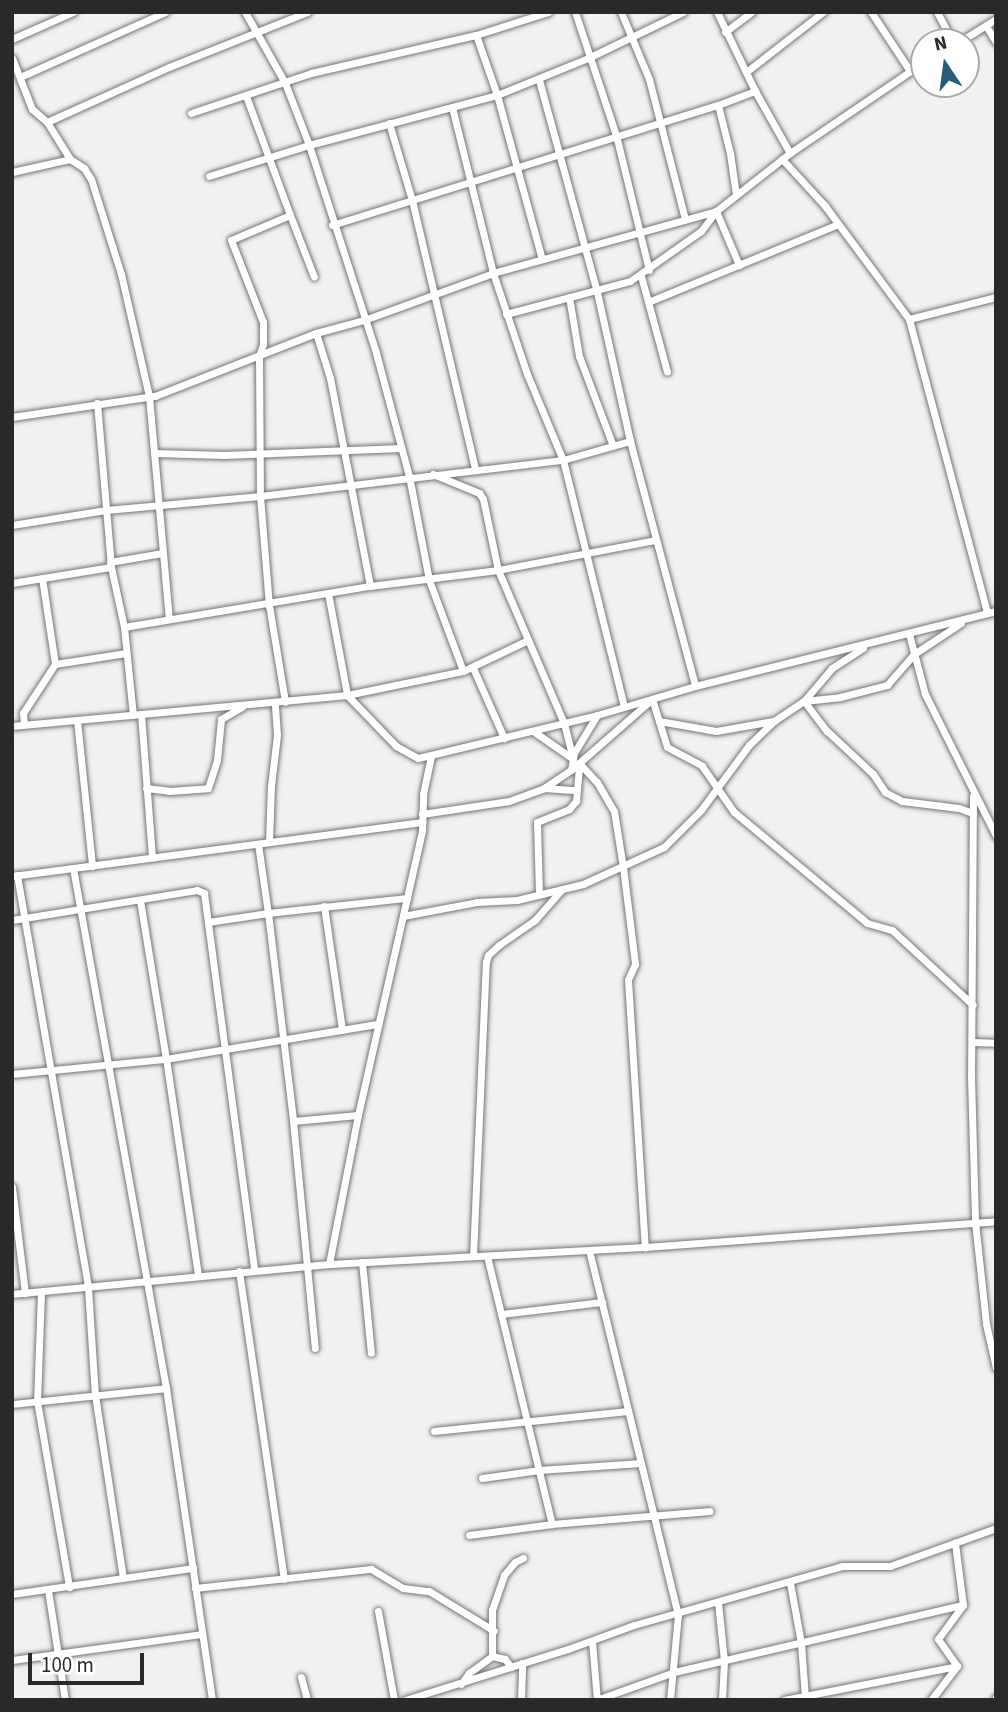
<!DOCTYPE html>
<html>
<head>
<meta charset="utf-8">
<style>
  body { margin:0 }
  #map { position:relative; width:1008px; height:1712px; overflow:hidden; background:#f1f1f3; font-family:"Source Sans 3",sans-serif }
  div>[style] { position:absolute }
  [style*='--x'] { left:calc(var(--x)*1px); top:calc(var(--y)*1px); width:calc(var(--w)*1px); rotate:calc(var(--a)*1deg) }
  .roads { filter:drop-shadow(0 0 2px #747476) drop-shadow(0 0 2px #747476) }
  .street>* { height:7px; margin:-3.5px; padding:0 3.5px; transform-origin:3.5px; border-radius:3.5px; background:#fff }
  span { translate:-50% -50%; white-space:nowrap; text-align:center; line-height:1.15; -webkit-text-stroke:7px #fff; paint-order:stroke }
  .frame { position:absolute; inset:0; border:14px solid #292929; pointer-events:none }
  .north { position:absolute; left:910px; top:28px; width:70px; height:70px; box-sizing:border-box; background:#fff; border:2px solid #a9a9a9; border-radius:50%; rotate:347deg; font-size:19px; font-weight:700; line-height:28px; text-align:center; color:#292929 }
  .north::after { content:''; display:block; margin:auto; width:24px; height:32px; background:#295c79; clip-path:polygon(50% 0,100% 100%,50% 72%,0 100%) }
  .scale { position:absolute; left:28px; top:1653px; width:116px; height:32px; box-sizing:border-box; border:4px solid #292929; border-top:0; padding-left:9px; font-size:21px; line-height:24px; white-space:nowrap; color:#292929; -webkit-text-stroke:5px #fff; paint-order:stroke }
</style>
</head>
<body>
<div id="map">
  <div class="roads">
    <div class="street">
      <div style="--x:245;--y:12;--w:81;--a:60.6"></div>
      <div style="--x:285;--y:83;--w:66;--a:68.8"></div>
      <div style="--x:309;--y:145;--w:219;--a:72.1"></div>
      <div style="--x:376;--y:353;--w:127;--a:75"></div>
      <div style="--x:409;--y:476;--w:106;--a:79.1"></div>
      <div style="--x:429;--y:580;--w:97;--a:69.5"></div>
      <div style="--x:575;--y:12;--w:130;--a:71.6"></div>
      <div style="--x:616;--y:135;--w:139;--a:76.3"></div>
      <div style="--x:621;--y:12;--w:73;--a:67.3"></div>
      <div style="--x:649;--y:79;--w:145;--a:75.6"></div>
      <div style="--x:717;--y:12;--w:88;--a:64.3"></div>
      <div style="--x:755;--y:91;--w:71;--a:60.6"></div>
      <div style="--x:871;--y:12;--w:71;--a:56.5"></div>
      <div style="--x:937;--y:12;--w:34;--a:62"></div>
      <div style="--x:986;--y:26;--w:19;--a:58"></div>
      <div style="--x:725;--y:32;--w:34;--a:-37"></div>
      <div style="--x:476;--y:35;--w:64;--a:70.7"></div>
      <div style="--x:497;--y:95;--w:170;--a:74.7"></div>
      <div style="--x:12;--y:39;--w:67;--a:-23.9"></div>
      <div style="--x:959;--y:42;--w:44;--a:-31.9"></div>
      <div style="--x:12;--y:58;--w:55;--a:68.6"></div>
      <div style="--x:32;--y:109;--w:20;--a:41"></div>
      <div style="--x:47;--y:122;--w:44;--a:58.1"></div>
      <div style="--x:70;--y:159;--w:17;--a:33"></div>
      <div style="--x:84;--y:168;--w:13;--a:58"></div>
      <div style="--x:91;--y:179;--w:100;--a:72.5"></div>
      <div style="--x:121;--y:274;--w:125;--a:77.1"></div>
      <div style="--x:149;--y:396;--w:224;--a:84.9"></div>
      <div style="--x:746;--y:72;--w:98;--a:-37.9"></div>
      <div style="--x:20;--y:77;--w:159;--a:-24.1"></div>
      <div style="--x:539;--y:80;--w:220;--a:74.7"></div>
      <div style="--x:597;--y:292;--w:153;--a:77.5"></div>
      <div style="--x:630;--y:441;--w:253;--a:75.1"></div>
      <div style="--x:246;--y:96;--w:127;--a:69.7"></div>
      <div style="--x:290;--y:215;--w:64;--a:157"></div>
      <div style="--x:231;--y:240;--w:88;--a:68.7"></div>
      <div style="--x:263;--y:322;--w:22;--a:90"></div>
      <div style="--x:263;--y:344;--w:13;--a:108"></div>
      <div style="--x:259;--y:356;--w:140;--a:89.6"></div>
      <div style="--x:260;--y:496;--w:109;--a:85.3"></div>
      <div style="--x:269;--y:605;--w:98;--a:80.6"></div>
      <div style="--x:718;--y:105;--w:49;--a:76"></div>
      <div style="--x:730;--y:153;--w:42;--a:81.9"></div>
      <div style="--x:452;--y:107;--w:171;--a:76.1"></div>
      <div style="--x:493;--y:273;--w:107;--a:71.4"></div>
      <div style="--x:527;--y:374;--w:93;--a:67.3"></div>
      <div style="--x:563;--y:460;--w:254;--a:76.1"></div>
      <div style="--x:191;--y:113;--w:126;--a:-18.4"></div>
      <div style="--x:311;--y:73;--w:169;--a:-13"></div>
      <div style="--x:476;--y:35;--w:76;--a:-17.7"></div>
      <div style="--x:47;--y:122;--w:134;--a:-24.3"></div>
      <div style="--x:169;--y:67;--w:149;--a:-21.7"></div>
      <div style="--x:389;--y:123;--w:80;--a:73.4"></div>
      <div style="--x:412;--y:200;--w:276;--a:76.8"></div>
      <div style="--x:782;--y:159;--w:64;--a:47.5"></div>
      <div style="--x:825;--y:206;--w:141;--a:53.4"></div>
      <div style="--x:909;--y:319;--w:304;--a:75.1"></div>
      <div style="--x:12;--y:172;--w:59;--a:-12.6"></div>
      <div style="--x:209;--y:176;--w:105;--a:-17.2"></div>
      <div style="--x:309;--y:145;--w:195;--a:-14.9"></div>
      <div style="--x:497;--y:95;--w:98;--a:-22.1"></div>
      <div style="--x:588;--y:58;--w:106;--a:-25.8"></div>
      <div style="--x:290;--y:215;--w:66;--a:68.8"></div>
      <div style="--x:332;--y:225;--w:404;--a:-17.3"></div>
      <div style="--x:718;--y:105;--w:40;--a:-21"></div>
      <div style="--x:641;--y:276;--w:99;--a:74.8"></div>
      <div style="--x:569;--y:297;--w:60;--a:80.4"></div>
      <div style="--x:579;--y:356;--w:96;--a:69.3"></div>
      <div style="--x:648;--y:302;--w:205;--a:-22.3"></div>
      <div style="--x:506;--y:314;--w:128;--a:-14.9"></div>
      <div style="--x:630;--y:281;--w:87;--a:-35.2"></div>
      <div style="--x:701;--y:231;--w:25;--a:-53"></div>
      <div style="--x:716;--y:211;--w:59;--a:66.9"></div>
      <div style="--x:909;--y:319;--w:90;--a:-14.2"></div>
      <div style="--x:316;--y:333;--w:47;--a:72.7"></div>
      <div style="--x:330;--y:378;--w:212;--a:79.1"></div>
      <div style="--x:97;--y:403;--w:165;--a:85.1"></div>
      <div style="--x:111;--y:567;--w:61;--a:77.8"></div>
      <div style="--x:124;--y:627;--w:88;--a:84.2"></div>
      <div style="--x:12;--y:417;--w:145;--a:-8.4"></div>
      <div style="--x:155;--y:396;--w:173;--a:-21.4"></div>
      <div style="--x:316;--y:333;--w:50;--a:-15.2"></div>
      <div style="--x:364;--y:320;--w:137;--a:-20"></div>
      <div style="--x:493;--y:273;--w:231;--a:-15.5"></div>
      <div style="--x:716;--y:211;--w:94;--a:-38.1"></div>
      <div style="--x:790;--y:153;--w:162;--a:-34.2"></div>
      <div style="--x:154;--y:453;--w:70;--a:1.6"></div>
      <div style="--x:224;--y:455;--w:177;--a:-2.3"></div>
      <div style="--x:433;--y:474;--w:50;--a:22.4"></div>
      <div style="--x:479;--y:493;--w:7;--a:56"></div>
      <div style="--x:483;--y:499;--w:73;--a:78.1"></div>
      <div style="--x:498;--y:570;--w:167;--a:66.7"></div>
      <div style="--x:564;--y:723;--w:36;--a:76"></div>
      <div style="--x:12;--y:525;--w:95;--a:-9.1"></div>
      <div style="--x:106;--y:510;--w:155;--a:-5.2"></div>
      <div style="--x:260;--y:496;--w:305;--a:-6.8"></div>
      <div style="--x:563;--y:460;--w:70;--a:-15.8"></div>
      <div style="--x:110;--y:562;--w:53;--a:-9.8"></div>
      <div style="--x:12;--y:583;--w:100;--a:-9.2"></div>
      <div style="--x:328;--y:593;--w:104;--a:79.4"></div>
      <div style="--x:347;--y:695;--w:71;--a:46.1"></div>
      <div style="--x:396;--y:746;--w:25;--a:29"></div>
      <div style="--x:418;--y:758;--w:184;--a:-13.5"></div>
      <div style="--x:597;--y:715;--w:102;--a:-16.5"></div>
      <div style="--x:695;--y:686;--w:310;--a:-14"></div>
      <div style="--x:124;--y:627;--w:249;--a:-9.5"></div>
      <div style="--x:370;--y:586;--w:129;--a:-7.1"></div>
      <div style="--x:498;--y:570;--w:160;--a:-10.8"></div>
      <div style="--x:909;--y:634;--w:62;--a:75.1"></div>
      <div style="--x:925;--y:694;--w:159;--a:63.4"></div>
      <div style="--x:55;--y:664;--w:72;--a:-8.8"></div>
      <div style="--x:473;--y:668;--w:77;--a:66.1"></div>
      <div style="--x:804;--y:701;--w:38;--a:53"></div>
      <div style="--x:827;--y:731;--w:63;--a:43.1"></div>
      <div style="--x:873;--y:774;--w:22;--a:56"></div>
      <div style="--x:885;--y:792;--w:19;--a:28"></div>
      <div style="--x:902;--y:801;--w:57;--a:7"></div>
      <div style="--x:959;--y:808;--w:15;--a:20"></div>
      <div style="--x:804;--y:701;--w:36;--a:-6"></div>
      <div style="--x:840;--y:697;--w:49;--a:-14.3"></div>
      <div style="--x:887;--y:685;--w:41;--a:-48.9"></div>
      <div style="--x:914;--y:654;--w:56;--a:-33.4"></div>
      <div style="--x:141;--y:714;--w:144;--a:85.6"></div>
      <div style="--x:77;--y:720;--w:147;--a:84.1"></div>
      <div style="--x:659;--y:721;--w:58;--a:10"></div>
      <div style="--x:716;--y:731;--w:58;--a:-10"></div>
      <div style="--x:24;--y:724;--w:11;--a:-95"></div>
      <div style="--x:23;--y:713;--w:59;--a:-56.9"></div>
      <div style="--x:55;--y:664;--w:87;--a:-98.6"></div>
      <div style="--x:12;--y:726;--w:336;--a:-5.3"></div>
      <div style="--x:347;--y:695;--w:118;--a:-11.7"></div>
      <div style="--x:463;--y:671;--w:72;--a:-25.5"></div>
      <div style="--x:533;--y:731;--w:47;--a:34.7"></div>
      <div style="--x:579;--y:763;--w:26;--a:47"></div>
      <div style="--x:597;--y:782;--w:34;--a:60"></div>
      <div style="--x:614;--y:811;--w:57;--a:80.9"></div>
      <div style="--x:623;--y:867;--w:98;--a:82.9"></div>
      <div style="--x:635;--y:964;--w:17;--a:114"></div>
      <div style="--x:628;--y:980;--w:268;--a:86.4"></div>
      <div style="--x:571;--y:770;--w:108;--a:-41.2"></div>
      <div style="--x:652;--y:699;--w:50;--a:72.6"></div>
      <div style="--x:667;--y:747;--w:40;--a:28"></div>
      <div style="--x:702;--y:766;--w:56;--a:55.2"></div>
      <div style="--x:734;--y:812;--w:173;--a:39.8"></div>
      <div style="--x:867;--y:923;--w:26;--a:16"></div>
      <div style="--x:892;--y:930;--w:110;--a:42.8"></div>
      <div style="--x:146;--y:788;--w:23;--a:7"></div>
      <div style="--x:169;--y:791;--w:39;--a:-4"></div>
      <div style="--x:208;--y:788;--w:29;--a:-72"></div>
      <div style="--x:217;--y:760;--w:41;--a:-84.4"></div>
      <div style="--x:221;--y:719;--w:24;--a:-30"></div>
      <div style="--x:544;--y:788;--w:32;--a:4"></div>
      <div style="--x:973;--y:796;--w:281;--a:90.4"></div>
      <div style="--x:971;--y:1077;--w:145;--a:88.4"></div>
      <div style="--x:975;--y:1222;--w:103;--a:83.8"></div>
      <div style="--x:986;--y:1324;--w:45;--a:77.2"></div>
      <div style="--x:422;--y:814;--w:88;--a:-8.5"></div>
      <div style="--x:509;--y:801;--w:37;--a:-20"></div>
      <div style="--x:544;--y:788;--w:32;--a:-34"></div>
      <div style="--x:571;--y:770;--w:17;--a:-80"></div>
      <div style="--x:574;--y:753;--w:44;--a:-58.8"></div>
      <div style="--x:269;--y:842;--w:56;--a:-88"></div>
      <div style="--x:271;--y:786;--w:51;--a:-83.3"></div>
      <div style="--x:277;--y:735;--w:32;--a:-94"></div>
      <div style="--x:258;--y:844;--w:70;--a:81.8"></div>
      <div style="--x:268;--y:913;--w:140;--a:-6.2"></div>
      <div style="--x:73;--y:868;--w:528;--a:79.86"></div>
      <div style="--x:166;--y:1388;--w:315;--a:81.6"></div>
      <div style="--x:17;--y:875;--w:419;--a:80.2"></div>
      <div style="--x:88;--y:1288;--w:107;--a:86.3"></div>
      <div style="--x:95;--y:1395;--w:185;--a:81.3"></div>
      <div style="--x:12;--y:876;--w:414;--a:-7.5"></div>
      <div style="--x:539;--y:894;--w:72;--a:-91.6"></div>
      <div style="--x:537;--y:822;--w:35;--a:-22"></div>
      <div style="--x:569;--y:809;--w:11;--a:-49"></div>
      <div style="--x:576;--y:801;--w:38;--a:-85"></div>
      <div style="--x:324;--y:906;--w:125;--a:81.7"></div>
      <div style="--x:403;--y:916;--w:75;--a:-10.7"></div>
      <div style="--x:477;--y:902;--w:40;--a:-2.9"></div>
      <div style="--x:517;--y:900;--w:68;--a:-13.6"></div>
      <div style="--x:583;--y:884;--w:89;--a:-24.6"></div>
      <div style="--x:664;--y:847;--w:52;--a:-45"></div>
      <div style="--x:701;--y:810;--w:81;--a:-53.6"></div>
      <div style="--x:749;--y:745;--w:35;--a:-44"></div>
      <div style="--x:774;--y:721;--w:36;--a:-34"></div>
      <div style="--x:804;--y:701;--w:43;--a:-49.7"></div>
      <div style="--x:832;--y:668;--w:37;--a:-33"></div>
      <div style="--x:12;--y:920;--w:187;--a:-9.2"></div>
      <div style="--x:197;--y:890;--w:8;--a:23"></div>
      <div style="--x:204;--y:893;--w:380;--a:82.4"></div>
      <div style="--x:208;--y:922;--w:61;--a:-8.5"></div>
      <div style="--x:268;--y:913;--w:209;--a:83.1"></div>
      <div style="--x:293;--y:1121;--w:228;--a:84.5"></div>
      <div style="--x:972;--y:1042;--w:24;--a:2"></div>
      <div style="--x:12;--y:1074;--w:155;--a:-5.6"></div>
      <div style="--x:166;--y:1059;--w:161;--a:-99.3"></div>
      <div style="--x:293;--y:1121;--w:65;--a:-5.3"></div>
      <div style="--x:12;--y:1187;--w:107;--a:83"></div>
      <div style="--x:589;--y:1250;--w:375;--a:76.3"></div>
      <div style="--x:678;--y:1614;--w:86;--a:95.3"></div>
      <div style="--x:473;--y:1256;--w:294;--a:-87.5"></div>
      <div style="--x:486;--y:962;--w:7;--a:-74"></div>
      <div style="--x:488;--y:955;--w:15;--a:-42"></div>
      <div style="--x:499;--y:945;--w:44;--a:-34.8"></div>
      <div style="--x:535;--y:920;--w:41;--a:-48.9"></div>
      <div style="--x:487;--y:1256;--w:276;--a:76.4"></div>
      <div style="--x:362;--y:1262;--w:91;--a:84.4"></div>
      <div style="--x:329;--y:1264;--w:152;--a:-79"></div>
      <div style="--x:358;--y:1115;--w:292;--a:-77.3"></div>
      <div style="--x:422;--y:830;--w:36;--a:-88"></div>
      <div style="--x:423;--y:794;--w:39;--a:-78"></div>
      <div style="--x:239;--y:1271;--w:311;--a:81.7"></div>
      <div style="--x:198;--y:1275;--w:218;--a:-98.4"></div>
      <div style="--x:166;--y:1059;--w:215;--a:-9.4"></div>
      <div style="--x:41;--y:1293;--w:108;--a:92.1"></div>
      <div style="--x:37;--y:1401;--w:189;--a:80.2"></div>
      <div style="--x:12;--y:1294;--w:318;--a:-5.4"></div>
      <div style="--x:329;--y:1264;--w:316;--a:-3.1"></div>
      <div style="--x:645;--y:1247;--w:352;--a:-4.2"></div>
      <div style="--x:501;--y:1314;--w:102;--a:-6.8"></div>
      <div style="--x:12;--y:1404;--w:155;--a:-5.9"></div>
      <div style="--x:434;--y:1431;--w:195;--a:-5.9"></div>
      <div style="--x:482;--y:1478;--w:58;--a:-8"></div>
      <div style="--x:539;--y:1470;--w:102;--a:-3.9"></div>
      <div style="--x:469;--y:1535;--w:84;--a:-7.5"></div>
      <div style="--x:552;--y:1524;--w:158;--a:-4.7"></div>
      <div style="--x:790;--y:1583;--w:61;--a:79.6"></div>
      <div style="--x:801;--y:1643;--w:54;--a:85.8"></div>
      <div style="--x:195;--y:1588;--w:177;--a:-6.2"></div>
      <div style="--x:371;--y:1569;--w:37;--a:31"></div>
      <div style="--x:403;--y:1588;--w:26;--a:7"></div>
      <div style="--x:429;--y:1591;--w:76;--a:31.6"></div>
      <div style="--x:48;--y:1590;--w:111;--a:81.2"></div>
      <div style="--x:12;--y:1594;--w:183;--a:-8.2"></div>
      <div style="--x:718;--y:1602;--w:59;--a:84.2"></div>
      <div style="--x:724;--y:1661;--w:39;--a:93"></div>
      <div style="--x:378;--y:1611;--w:90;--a:79.8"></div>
      <div style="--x:592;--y:1641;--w:59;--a:85.2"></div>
      <div style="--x:12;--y:1660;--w:191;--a:-7.8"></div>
      <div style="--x:511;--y:1667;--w:10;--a:-127"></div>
      <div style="--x:505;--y:1659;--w:13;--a:-167"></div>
      <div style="--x:492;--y:1656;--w:46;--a:-90"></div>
      <div style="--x:492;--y:1610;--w:37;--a:-71"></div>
      <div style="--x:504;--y:1575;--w:17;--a:-50"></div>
      <div style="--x:515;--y:1562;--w:9;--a:-27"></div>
      <div style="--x:301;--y:1677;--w:24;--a:75"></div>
      <div style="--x:461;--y:1684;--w:14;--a:-54"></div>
      <div style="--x:469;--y:1673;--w:29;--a:-36"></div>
      <div style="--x:405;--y:1700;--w:171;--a:-17.4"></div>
      <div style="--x:568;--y:1649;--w:70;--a:-20"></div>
      <div style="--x:634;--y:1625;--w:216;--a:-15.8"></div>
      <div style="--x:842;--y:1566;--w:48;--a:0"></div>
      <div style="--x:890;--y:1566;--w:113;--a:-19.7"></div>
      <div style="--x:521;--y:1700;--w:37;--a:-88"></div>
      <div style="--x:596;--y:1700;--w:83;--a:-19.7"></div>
      <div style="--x:674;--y:1672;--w:297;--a:-13.1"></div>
      <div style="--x:784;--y:1700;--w:176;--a:-11.1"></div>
      <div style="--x:931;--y:1700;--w:43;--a:-52.6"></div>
      <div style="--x:957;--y:1666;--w:33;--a:-125"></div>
      <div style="--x:938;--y:1639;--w:42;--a:-53.7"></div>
      <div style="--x:963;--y:1605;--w:63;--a:-97.4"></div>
      <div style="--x:995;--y:1700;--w:3;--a:-72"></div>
    </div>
  </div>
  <div class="frame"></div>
  <div class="north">N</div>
  <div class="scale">100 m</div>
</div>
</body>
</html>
